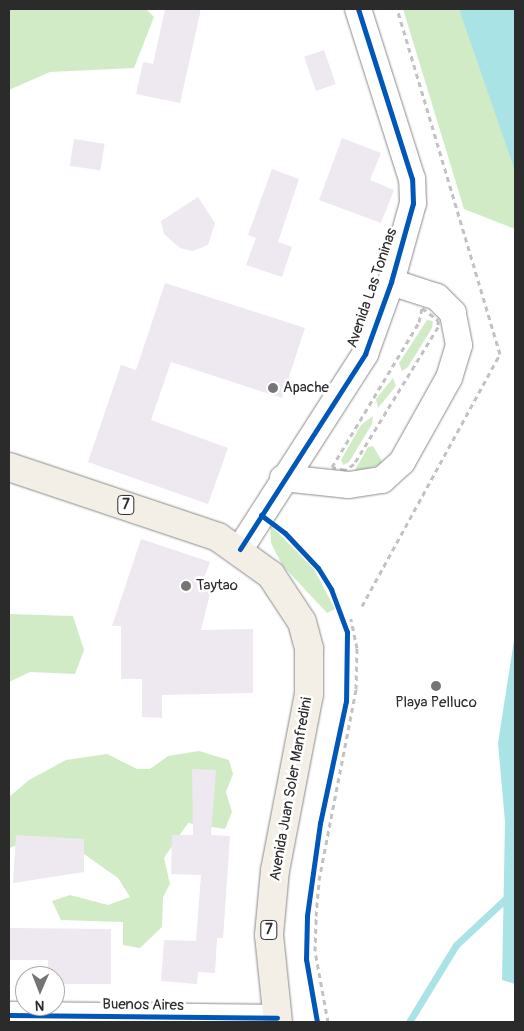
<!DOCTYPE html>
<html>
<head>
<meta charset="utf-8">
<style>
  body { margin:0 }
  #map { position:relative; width:524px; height:1031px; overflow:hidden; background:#fff; font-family:Pangolin,sans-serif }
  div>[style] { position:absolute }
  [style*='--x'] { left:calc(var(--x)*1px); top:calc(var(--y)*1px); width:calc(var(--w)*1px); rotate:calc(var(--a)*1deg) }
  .green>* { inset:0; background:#d2ebc7 }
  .water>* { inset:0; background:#aae3e6 }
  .stream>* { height:7px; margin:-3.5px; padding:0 3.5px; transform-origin:3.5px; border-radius:3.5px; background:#aae3e6 }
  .building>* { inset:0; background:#eee8f1; transform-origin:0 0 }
  .path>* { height:3px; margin-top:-1.5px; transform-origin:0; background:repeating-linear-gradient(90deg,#c2c2c2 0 5px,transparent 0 9px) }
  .roads { filter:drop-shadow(0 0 1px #8a8a8a) drop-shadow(0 0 1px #8a8a8a) }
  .minor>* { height:26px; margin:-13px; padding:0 13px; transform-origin:13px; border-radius:13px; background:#fff }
  .highway>* { height:28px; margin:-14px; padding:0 14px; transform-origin:14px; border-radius:14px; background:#f3efe7 }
  .cycleway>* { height:5px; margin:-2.5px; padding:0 2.5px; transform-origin:2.5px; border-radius:2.5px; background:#0057b8 }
  .dots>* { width:14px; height:14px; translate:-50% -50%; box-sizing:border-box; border:2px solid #fff; border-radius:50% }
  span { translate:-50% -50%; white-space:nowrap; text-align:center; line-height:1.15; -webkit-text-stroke:5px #fff; paint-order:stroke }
  .shield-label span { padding:1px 4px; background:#fff; border:1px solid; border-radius:4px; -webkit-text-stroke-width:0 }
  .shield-label { font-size:14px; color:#2b2b2b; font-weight:700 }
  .street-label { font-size:15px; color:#2b2b2b }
  .poi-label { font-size:15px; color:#2b2b2b }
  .left { translate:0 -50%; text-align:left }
  .frame { position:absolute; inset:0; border:10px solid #2b2b2b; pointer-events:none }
  .north { position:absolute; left:15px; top:966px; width:50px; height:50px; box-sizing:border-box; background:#fff; border:1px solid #aaa; border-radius:50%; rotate:181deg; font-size:14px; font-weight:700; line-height:20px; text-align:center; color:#2b2b2b }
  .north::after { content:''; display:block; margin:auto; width:18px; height:22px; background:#757575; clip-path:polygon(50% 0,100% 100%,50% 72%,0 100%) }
</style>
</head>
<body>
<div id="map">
  <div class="green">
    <div style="clip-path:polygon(9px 9px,146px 9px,154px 17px,134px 68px,50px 72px,9px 90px)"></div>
    <div style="clip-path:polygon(403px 9px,514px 9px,515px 229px,464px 209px)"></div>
    <div style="clip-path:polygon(427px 320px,433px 321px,432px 328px,408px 367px,402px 371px,399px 363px)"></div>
    <div style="clip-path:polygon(393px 378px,396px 386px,378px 408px,376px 399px)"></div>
    <div style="clip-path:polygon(373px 416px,372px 424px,349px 462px,343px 465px,341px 460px,361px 425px)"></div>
    <div style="clip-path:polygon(373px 446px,383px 463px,352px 475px,368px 447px)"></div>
    <div style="clip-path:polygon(270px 525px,314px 569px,335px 609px,327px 613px,282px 565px,271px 543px)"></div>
    <div style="clip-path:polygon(9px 614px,73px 616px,84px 650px,75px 674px,30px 672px,9px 682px)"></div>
    <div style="clip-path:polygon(199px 751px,229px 760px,233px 774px,226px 792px,232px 812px,225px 829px,188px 823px,164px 858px,170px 884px,163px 897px,162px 927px,140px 948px,123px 945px,123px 922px,61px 920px,52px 901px,70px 895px,108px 905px,130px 897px,118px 878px,67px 842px,24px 843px,9px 848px,9px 797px,29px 780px,66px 760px,107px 754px,137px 769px,150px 769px,168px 756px)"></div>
  </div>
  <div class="water">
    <div style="clip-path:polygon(459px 9px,515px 9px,515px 171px)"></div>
    <div style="clip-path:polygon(515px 634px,515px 984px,502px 980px,505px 822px,498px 743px)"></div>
  </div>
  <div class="stream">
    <div style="--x:409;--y:1022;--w:90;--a:-58.6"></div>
    <div style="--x:456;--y:945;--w:81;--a:-43"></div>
  </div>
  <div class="building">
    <div style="clip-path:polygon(165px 9px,201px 9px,180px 103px,136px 94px,143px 62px,153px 64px)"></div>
    <div style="left:324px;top:50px;width:36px;height:21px;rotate:71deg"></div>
    <div style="clip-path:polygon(342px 138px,381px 153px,370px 180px,394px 190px,381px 223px,319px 200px)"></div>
    <div style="left:74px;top:139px;width:31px;height:27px;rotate:9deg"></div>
    <div style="clip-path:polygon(272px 169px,299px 179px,278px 242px,292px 247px,282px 277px,246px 265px,256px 238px,248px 235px)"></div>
    <div style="clip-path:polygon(198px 197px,215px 223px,208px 245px,193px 251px,180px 248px,164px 234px,161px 221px)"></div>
    <div style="clip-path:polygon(165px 283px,305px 328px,282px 398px,171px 362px,151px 420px,228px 448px,208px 504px,88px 462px,121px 365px,136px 370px)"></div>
    <div style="clip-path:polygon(141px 539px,210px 562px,201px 587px,211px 590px,201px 630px,253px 629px,253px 693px,162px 695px,162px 718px,142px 717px,142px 679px,121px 679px,121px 626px,112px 626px)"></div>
    <div style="clip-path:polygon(192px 769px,216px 770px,211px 835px,230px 836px,223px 938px,217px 938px,215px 973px,198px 972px,197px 984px,161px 981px,164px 940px,196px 941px,201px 875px,171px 874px,172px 835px,193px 835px)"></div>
    <div style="clip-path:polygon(16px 835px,84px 839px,84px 872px,13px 883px)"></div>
    <div style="clip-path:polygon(9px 928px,111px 929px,111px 984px,55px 984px,55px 976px,48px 976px,48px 960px,9px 960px)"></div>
  </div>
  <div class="path">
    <div style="--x:422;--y:308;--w:20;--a:37"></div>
    <div style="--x:438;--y:320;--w:7;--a:90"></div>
    <div style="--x:438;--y:327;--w:161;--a:121.5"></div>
    <div style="--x:354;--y:464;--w:11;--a:146"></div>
    <div style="--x:345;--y:470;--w:13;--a:-167"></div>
    <div style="--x:332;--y:467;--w:169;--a:-59"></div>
    <div style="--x:419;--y:322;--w:14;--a:-78"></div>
    <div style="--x:362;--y:606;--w:287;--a:-61.3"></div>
    <div style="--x:500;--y:354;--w:360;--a:-106.6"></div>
    <div style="--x:328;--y:1022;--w:72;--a:-100.4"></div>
    <div style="--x:315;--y:951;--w:35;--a:-88"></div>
    <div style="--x:316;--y:916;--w:36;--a:-85"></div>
    <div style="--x:319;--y:880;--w:195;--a:-79"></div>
    <div style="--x:356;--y:689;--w:41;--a:-88.6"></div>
    <div style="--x:357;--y:648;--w:30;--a:-102"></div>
  </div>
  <div class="roads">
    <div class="minor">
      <div style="--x:283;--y:478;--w:66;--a:6.1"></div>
      <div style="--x:349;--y:485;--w:33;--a:-9"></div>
      <div style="--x:382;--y:480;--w:27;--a:-42"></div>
      <div style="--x:402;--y:462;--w:96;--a:-60.8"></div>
      <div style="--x:449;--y:378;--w:34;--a:-73"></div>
      <div style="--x:459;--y:345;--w:33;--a:-101"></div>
      <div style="--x:453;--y:313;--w:23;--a:-135"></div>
      <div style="--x:437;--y:297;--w:48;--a:-161.9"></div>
      <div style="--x:240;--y:549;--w:232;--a:-57.3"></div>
      <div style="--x:365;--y:354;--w:77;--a:-70.1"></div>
      <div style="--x:391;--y:282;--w:82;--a:-74.4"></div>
      <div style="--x:413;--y:203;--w:24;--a:-92"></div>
      <div style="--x:412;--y:179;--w:178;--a:-107.6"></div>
      <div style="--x:9;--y:1015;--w:268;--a:0.6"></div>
    </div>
    <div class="highway">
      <div style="--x:9;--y:467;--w:220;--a:18.5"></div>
      <div style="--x:218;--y:537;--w:65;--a:35.6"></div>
      <div style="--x:271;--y:575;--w:56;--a:56.6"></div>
      <div style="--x:302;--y:622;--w:28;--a:75"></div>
      <div style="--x:309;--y:649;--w:45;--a:90"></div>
      <div style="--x:309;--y:694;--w:179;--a:100.9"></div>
      <div style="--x:275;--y:870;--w:65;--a:95.3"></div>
      <div style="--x:269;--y:935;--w:87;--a:84.1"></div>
    </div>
  </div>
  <div class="cycleway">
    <div style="--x:261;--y:515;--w:30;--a:37"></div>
    <div style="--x:285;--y:533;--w:48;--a:46.7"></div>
    <div style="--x:318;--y:568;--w:25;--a:58"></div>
    <div style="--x:331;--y:589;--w:46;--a:69.6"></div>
    <div style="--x:347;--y:632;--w:69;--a:90.8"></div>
    <div style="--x:346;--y:701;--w:125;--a:102"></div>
    <div style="--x:320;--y:823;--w:94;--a:98"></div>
    <div style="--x:307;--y:916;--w:43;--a:91.3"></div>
    <div style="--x:306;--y:959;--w:64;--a:80.1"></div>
    <div style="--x:240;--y:549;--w:232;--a:-57.3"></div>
    <div style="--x:365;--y:354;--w:77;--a:-70.1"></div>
    <div style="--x:391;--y:282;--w:82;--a:-74.4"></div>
    <div style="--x:413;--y:203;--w:24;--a:-92"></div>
    <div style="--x:412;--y:179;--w:178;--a:-107.6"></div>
    <div style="--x:9;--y:1015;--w:268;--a:0.6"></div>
  </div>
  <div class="dots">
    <div style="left:273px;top:388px;background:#757575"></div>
    <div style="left:186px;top:586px;background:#757575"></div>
    <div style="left:436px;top:686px;background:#757575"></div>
  </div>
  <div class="shield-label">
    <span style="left:126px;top:505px">7</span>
    <span style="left:269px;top:930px">7</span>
  </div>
  <div class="street-label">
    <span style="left:372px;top:288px;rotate:-71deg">Avenida Las Toninas</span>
    <span style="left:291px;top:789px;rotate:-80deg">Avenida Juan Soler Manfredini</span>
    <span style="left:143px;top:1005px;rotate:1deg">Buenos Aires</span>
  </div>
  <div class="poi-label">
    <span class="left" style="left:283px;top:388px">Apache</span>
    <span class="left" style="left:196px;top:586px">Taytao</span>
    <span style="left:436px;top:703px">Playa Pelluco</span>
  </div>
  <div class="frame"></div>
  <div class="north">N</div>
</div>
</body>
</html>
